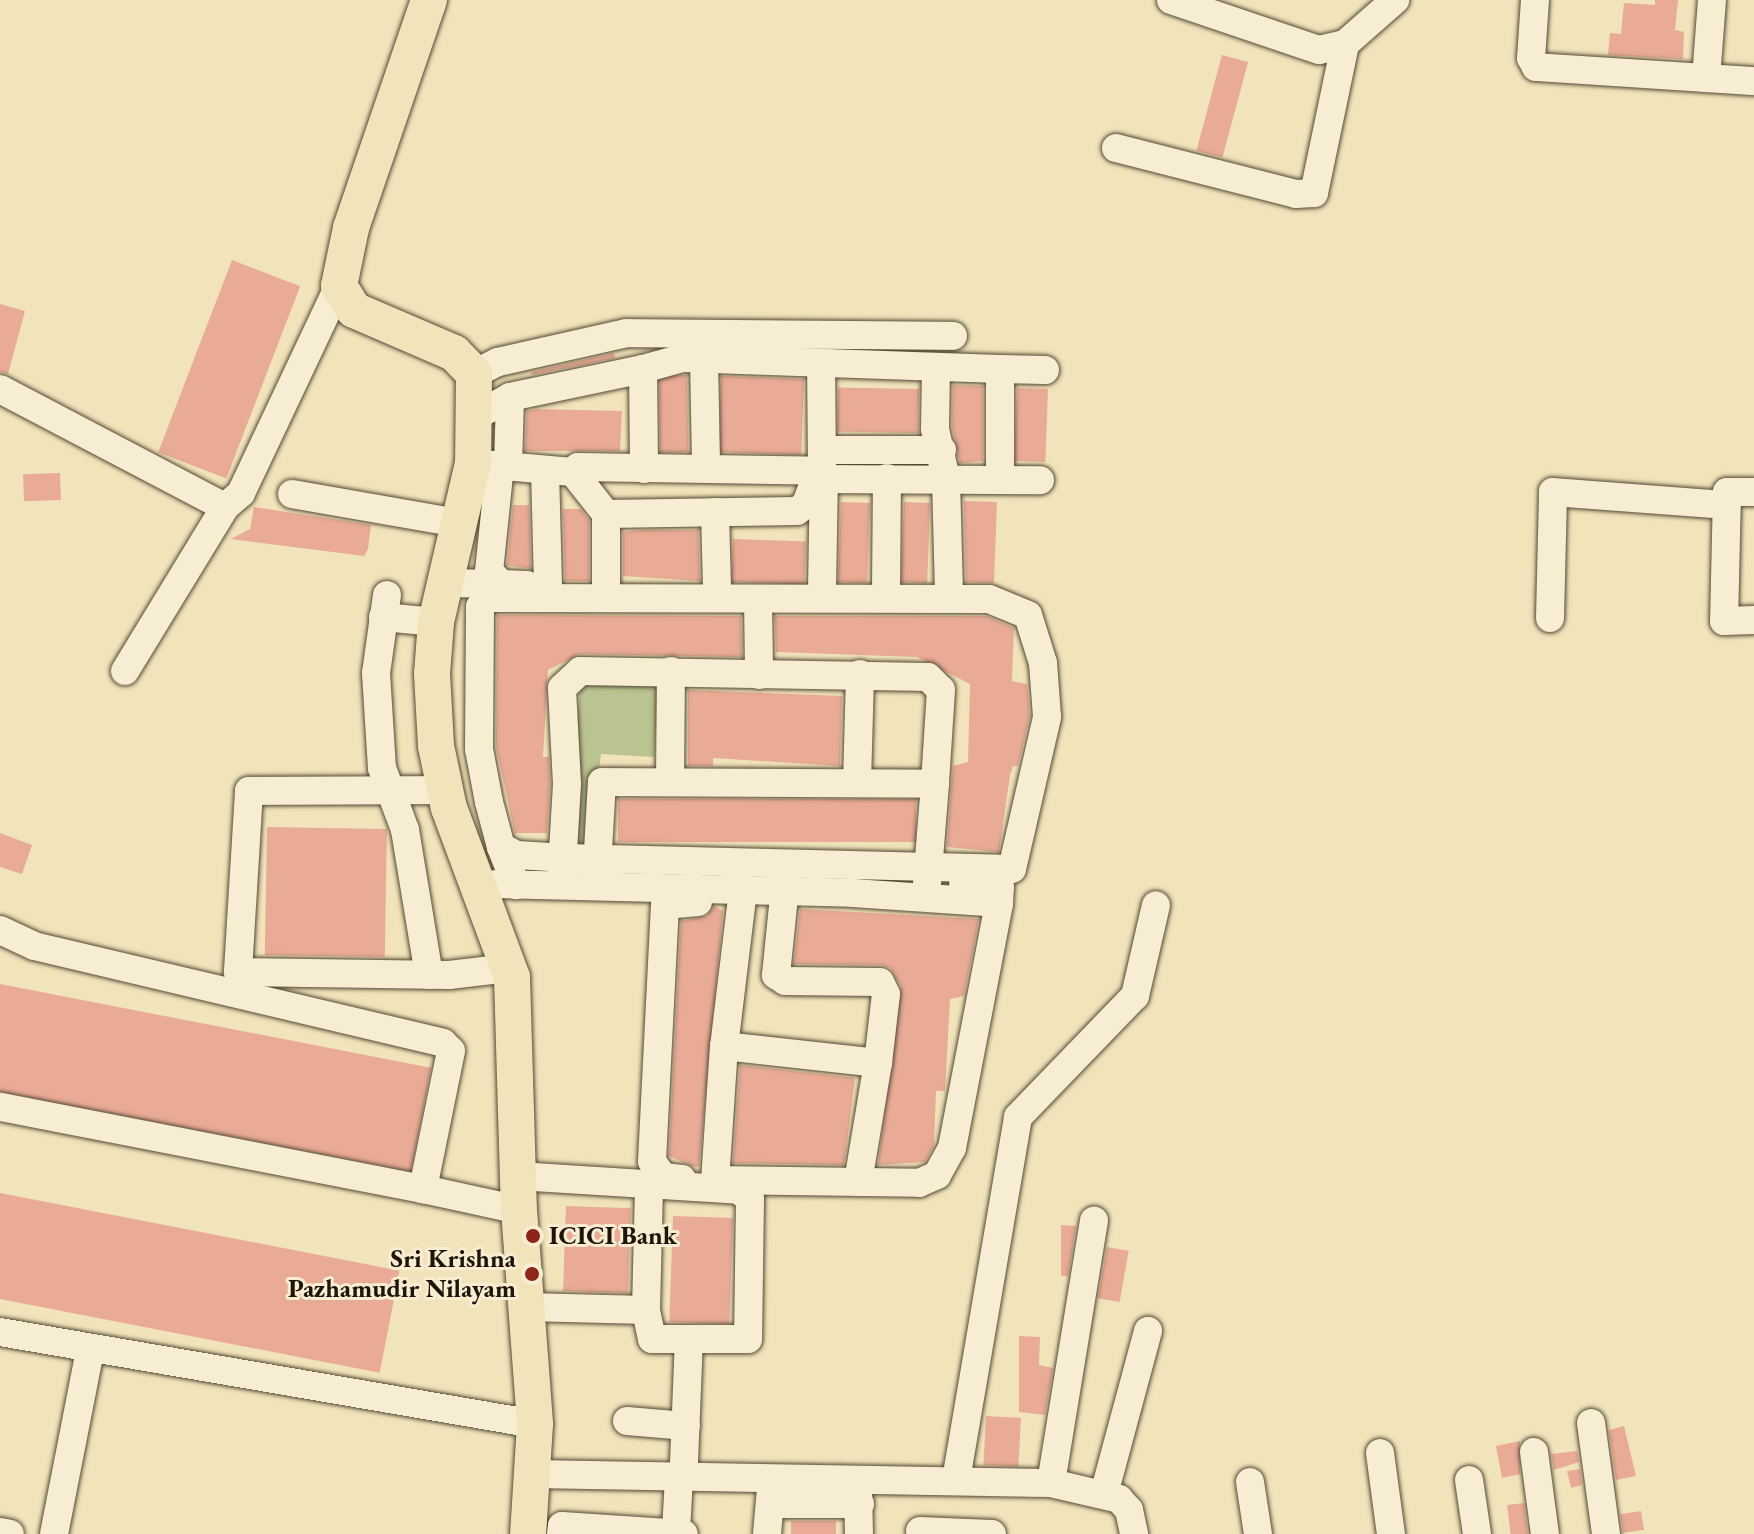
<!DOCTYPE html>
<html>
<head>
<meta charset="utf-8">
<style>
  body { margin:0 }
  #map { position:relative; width:1754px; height:1534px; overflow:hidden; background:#f1e4ba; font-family:"EB Garamond",serif }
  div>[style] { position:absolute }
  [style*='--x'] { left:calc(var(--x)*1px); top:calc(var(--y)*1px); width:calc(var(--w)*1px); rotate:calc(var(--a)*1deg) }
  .green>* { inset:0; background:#bac490 }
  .building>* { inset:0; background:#e9ab95; transform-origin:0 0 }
  .roads { filter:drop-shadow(0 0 2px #544835) drop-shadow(0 0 2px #544835) }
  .minor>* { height:28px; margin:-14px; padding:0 14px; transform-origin:14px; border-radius:14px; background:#f6edd2 }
  .major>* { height:36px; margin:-18px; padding:0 18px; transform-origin:18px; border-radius:18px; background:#f1e4ba }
  .dots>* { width:22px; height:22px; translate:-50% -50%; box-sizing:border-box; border:4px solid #f6edd2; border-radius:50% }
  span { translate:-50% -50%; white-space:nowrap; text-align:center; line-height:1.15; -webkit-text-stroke:6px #f6edd2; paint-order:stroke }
  .poi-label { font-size:26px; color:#201409; font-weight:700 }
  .left { translate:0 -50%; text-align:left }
  .right { translate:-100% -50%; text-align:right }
</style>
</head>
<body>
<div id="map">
  <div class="green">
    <div style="clip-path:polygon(659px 675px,654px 757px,601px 754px,589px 850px,568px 848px,581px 678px)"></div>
  </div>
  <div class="building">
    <div style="clip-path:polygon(1655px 0,1678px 0,1675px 30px,1684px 32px,1683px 59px,1608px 55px,1610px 33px,1621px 34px,1624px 3px,1655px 5px)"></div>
    <div style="left:1222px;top:55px;width:27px;height:99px;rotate:15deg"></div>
    <div style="left:232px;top:260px;width:73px;height:206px;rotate:21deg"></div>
    <div style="clip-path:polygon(0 304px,25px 311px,8px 374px,0 372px)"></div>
    <div style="clip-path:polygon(614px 353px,615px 358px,532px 375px,531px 372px)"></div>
    <div style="left:687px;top:375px;width:77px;height:28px;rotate:89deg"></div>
    <div style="left:721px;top:376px;width:83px;height:76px;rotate:2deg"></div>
    <div style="clip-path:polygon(953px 385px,983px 386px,983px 461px,960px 463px,952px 427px)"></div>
    <div style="left:1017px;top:388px;width:31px;height:73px;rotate:2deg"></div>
    <div style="left:919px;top:389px;width:44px;height:81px;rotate:91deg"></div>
    <div style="clip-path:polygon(537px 409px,622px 411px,620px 451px,525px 451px,527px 411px)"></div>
    <div style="left:60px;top:473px;width:27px;height:37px;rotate:88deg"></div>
    <div style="clip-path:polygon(964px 501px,997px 502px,994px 583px,966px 582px)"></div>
    <div style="left:841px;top:502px;width:29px;height:80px;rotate:2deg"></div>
    <div style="left:904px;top:502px;width:26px;height:80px;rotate:2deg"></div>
    <div style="clip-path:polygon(513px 505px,529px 505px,531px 569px,507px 565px)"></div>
    <div style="clip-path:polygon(254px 507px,371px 525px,368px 549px,364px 556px,231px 539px,250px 529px)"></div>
    <div style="clip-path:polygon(563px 509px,581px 509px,589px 520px,589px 581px,565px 581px)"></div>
    <div style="clip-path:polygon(641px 530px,698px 530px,700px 581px,623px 576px,623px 532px)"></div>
    <div style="left:733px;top:539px;width:73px;height:43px;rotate:2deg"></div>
    <div style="clip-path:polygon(497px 615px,741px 616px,742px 657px,580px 654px,548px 670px,543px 757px,549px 757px,550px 784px,547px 833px,515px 833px,496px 747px)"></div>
    <div style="clip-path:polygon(775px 616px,986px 616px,1014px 628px,1012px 681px,1027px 684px,1030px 716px,1018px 766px,1013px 766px,1010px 775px,999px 852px,947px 847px,953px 766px,968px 762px,970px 684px,917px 657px,776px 652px)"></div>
    <div style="clip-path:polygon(688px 690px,842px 696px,840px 766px,713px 758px,713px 766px,688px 766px)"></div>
    <div style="left:618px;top:799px;width:298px;height:43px"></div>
    <div style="left:267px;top:827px;width:120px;height:128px;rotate:1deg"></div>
    <div style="clip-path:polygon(0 833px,32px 845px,22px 874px,0 867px)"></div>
    <div style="clip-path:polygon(714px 906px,723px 911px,699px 1167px,694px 1167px,669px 1156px,681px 921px,707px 916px)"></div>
    <div style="clip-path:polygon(800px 909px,979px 919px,964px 996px,950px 999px,945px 1091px,936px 1091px,934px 1145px,925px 1162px,878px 1165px,901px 986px,890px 968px,881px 965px,794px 964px)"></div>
    <div style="left:0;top:984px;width:439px;height:106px;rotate:11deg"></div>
    <div style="clip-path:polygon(740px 1065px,855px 1078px,844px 1165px,733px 1163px)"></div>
    <div style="left:0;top:1193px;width:407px;height:104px;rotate:11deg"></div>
    <div style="left:566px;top:1206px;width:65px;height:85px;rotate:2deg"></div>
    <div style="left:673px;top:1216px;width:60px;height:106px;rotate:2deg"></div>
    <div style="clip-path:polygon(1061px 1225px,1076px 1226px,1068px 1276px,1061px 1276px)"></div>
    <div style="left:1107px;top:1247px;width:22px;height:52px;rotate:10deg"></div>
    <div style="clip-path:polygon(1019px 1336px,1040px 1337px,1039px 1365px,1053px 1368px,1045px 1415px,1019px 1412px)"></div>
    <div style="left:986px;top:1416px;width:35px;height:49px;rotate:3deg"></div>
    <div style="clip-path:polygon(1624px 1426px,1636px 1476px,1616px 1480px,1609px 1430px)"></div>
    <div style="clip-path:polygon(1520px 1441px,1520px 1474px,1502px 1478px,1496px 1446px)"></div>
    <div style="clip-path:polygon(1577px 1451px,1579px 1462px,1554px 1470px,1551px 1454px)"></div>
    <div style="clip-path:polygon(1580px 1469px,1582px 1485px,1571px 1488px,1567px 1471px)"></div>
    <div style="left:1524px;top:1503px;width:31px;height:17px;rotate:83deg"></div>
    <div style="left:1641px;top:1511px;width:19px;height:21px;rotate:81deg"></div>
    <div style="left:791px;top:1521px;width:45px;height:13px"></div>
  </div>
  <div class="roads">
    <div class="minor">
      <div style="--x:1171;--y:0;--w:156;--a:18.7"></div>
      <div style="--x:1319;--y:50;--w:27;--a:-13"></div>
      <div style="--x:1345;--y:44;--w:67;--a:-41.3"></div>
      <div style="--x:1535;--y:0;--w:58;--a:93.9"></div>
      <div style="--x:1531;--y:58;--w:10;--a:61"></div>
      <div style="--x:1536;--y:67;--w:218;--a:3.7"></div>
      <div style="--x:1706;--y:78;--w:78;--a:-85.6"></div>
      <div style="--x:1116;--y:148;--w:186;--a:14.3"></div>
      <div style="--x:1296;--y:194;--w:18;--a:-3"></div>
      <div style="--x:1314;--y:193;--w:152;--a:-78.2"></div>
      <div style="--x:704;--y:359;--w:108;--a:88.9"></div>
      <div style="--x:936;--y:367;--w:62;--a:90.9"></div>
      <div style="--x:935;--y:429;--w:51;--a:77.6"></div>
      <div style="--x:946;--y:479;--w:113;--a:88.5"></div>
      <div style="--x:643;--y:369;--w:41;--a:-15.4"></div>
      <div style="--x:683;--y:358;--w:317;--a:2"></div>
      <div style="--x:1000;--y:369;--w:109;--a:90"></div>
      <div style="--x:1000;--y:369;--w:45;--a:1.3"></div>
      <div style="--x:474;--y:374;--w:27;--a:-27"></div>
      <div style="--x:498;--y:362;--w:132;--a:-12.7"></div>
      <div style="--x:627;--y:333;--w:326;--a:0.5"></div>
      <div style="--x:0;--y:389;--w:254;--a:27.7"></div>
      <div style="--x:225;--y:507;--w:21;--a:-41"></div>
      <div style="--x:241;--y:493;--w:229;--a:-64.7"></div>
      <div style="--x:476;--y:416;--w:39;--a:-29"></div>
      <div style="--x:510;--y:397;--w:136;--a:-11.9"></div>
      <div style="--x:643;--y:369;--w:100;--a:89.4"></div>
      <div style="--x:822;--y:450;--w:120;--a:0"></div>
      <div style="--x:481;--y:464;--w:92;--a:5"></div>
      <div style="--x:573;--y:472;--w:53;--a:51.8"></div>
      <div style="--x:606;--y:514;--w:191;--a:-0.9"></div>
      <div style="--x:797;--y:511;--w:11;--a:-38"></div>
      <div style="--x:806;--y:504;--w:27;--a:-70"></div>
      <div style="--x:815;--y:479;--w:225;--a:0.3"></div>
      <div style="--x:500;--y:465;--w:107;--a:95.9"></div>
      <div style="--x:489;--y:571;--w:18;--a:47"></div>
      <div style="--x:501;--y:584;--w:26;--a:2"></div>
      <div style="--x:508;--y:466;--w:69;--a:-88.3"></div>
      <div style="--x:545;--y:470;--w:115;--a:88.5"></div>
      <div style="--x:573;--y:472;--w:7;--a:-45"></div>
      <div style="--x:578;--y:467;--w:244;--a:0.9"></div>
      <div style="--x:822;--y:471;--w:108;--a:-90.5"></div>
      <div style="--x:1754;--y:492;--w:27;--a:180"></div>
      <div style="--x:1727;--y:492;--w:129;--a:91.3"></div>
      <div style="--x:1724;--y:621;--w:30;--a:-2"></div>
      <div style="--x:292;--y:494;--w:169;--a:9.9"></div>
      <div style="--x:715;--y:512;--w:76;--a:88.5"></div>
      <div style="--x:445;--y:583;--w:56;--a:1"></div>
      <div style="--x:606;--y:586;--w:72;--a:-90"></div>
      <div style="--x:822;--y:590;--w:112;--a:-89"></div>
      <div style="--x:886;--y:591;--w:113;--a:-89.5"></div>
      <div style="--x:387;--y:595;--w:79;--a:98"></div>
      <div style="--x:376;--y:673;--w:95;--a:86.4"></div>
      <div style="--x:382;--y:768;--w:66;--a:69.6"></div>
      <div style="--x:405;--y:830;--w:147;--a:80.6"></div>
      <div style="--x:758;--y:599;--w:76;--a:89.2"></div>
      <div style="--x:383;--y:617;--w:53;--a:5.4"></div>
      <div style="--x:1550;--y:618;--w:126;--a:-88.6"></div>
      <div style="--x:1553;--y:492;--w:174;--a:4.3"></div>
      <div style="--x:125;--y:671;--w:192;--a:-58.6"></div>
      <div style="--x:670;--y:782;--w:111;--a:-89.5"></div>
      <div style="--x:857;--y:783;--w:109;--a:-88.4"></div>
      <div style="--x:445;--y:790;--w:196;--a:179.7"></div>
      <div style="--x:249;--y:791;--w:181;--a:93.5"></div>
      <div style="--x:238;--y:972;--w:211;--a:0.8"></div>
      <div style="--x:449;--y:975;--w:60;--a:-6.7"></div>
      <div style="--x:501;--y:847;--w:18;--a:27"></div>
      <div style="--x:517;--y:855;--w:48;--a:3.6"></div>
      <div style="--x:565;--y:858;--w:447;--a:1.4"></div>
      <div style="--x:1012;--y:869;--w:156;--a:-77"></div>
      <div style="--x:1047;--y:717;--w:54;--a:-94.2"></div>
      <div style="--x:1043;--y:663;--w:50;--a:-107.4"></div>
      <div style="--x:1028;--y:615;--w:42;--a:-157.7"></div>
      <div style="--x:989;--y:599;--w:501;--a:-179.89"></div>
      <div style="--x:488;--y:598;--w:12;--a:132"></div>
      <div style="--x:480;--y:607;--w:142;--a:90.4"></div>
      <div style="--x:479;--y:749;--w:54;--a:79.3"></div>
      <div style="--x:489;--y:802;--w:47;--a:75.1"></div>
      <div style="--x:501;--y:847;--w:41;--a:68.5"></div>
      <div style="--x:736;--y:875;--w:17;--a:65"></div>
      <div style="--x:743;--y:890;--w:157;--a:96.9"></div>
      <div style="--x:724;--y:1046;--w:134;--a:93.8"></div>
      <div style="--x:715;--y:1180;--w:204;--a:0.8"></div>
      <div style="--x:919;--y:1183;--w:20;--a:-24"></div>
      <div style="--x:937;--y:1175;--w:31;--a:-61"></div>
      <div style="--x:952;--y:1148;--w:248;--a:-79.1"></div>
      <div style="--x:999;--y:904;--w:17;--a:-87"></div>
      <div style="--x:1000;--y:887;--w:37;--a:-175"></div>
      <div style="--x:496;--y:884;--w:357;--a:1.4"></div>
      <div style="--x:853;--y:893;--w:133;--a:3.9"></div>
      <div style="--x:561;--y:885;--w:101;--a:-86.6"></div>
      <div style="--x:567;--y:784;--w:96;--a:-93"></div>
      <div style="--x:562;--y:688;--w:25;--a:-43"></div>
      <div style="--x:580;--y:671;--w:348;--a:1"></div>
      <div style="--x:928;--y:677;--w:18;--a:45"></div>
      <div style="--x:941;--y:690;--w:94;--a:93.7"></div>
      <div style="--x:596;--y:885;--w:103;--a:-86.7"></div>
      <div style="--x:602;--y:782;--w:333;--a:0.3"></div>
      <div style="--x:935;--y:784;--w:112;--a:94.6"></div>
      <div style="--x:0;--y:930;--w:38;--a:25"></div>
      <div style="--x:34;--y:946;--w:420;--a:13.3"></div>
      <div style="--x:443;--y:1043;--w:11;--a:45"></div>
      <div style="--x:451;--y:1051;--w:141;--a:101.5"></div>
      <div style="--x:423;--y:1189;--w:431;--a:-169"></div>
      <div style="--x:724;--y:1046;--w:155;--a:6.3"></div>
      <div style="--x:878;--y:1063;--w:69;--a:-83.4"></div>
      <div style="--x:886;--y:994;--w:13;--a:-117"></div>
      <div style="--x:880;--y:982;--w:95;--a:-179.4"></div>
      <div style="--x:785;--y:981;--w:11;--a:-146"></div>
      <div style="--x:776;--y:975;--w:100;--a:-84.2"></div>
      <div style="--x:518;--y:1176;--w:221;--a:3.6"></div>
      <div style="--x:739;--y:1190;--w:14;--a:39"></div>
      <div style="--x:750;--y:1199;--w:140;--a:90.8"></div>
      <div style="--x:748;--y:1339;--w:96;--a:180"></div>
      <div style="--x:652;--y:1339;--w:30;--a:-102"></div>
      <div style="--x:646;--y:1310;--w:120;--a:-178.6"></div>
      <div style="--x:682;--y:1179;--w:19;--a:-174"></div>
      <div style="--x:663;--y:1177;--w:19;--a:-125"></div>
      <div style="--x:652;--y:1161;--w:256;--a:-87.1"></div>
      <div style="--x:665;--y:905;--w:33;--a:-5"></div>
      <div style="--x:858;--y:1182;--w:121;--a:-80.5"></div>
      <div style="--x:423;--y:1189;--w:98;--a:12.3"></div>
      <div style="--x:646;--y:1310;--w:127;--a:-88.6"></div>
      <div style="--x:0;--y:1332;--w:543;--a:9.76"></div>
      <div style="--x:627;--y:1421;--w:59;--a:4.8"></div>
      <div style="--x:1591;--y:1423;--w:112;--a:82.3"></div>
      <div style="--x:1534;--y:1452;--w:83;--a:82.4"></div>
      <div style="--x:1380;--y:1453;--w:82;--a:82.3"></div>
      <div style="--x:684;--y:1462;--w:123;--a:-87.7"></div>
      <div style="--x:533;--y:1474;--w:518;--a:1"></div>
      <div style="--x:1051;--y:1483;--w:70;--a:13.2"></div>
      <div style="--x:1119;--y:1499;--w:15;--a:48"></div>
      <div style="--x:1129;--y:1510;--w:25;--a:78"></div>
      <div style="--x:956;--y:1480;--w:368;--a:-80.3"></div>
      <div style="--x:1018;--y:1117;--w:168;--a:-46"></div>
      <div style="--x:1135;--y:996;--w:93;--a:-77"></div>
      <div style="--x:1469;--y:1480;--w:55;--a:81.6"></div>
      <div style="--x:1250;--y:1482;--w:53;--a:81.3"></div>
      <div style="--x:1051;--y:1483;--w:266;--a:-80.7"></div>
      <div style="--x:858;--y:1487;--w:47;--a:88.8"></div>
      <div style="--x:1104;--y:1494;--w:169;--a:-74.9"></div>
      <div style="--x:770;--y:1504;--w:90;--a:0"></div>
      <div style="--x:676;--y:1531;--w:54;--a:-86.8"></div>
      <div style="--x:920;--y:1531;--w:72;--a:2.4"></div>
      <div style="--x:0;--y:1532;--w:10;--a:11"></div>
      <div style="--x:54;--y:1534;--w:187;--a:-78.9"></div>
      <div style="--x:561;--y:1534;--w:8;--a:-83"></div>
      <div style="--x:562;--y:1526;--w:122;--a:3.8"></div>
      <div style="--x:767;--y:1534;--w:46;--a:-85"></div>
    </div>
    <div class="major">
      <div style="--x:429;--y:0;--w:241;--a:108.9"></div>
      <div style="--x:351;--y:228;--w:59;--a:101.7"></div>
      <div style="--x:339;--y:286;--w:28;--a:58"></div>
      <div style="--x:354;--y:310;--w:109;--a:23.3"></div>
      <div style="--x:454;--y:353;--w:29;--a:46"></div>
      <div style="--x:474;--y:374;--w:89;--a:90.6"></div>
      <div style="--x:473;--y:463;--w:163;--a:103.1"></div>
      <div style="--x:436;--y:622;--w:52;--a:94.4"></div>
      <div style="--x:432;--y:674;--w:72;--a:86.8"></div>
      <div style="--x:436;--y:746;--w:63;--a:78.2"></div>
      <div style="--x:449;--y:808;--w:180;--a:69.6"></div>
      <div style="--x:512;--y:977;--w:233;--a:88.3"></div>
      <div style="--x:519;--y:1210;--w:215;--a:85.7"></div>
      <div style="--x:535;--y:1424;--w:110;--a:93.6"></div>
    </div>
  </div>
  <div class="dots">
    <div style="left:533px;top:1236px;background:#8f2418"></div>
    <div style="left:532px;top:1274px;background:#8f2418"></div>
  </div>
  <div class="poi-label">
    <span class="left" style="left:549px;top:1236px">ICICI Bank</span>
    <span class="right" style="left:516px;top:1274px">Sri Krishna<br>Pazhamudir Nilayam</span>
  </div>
</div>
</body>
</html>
